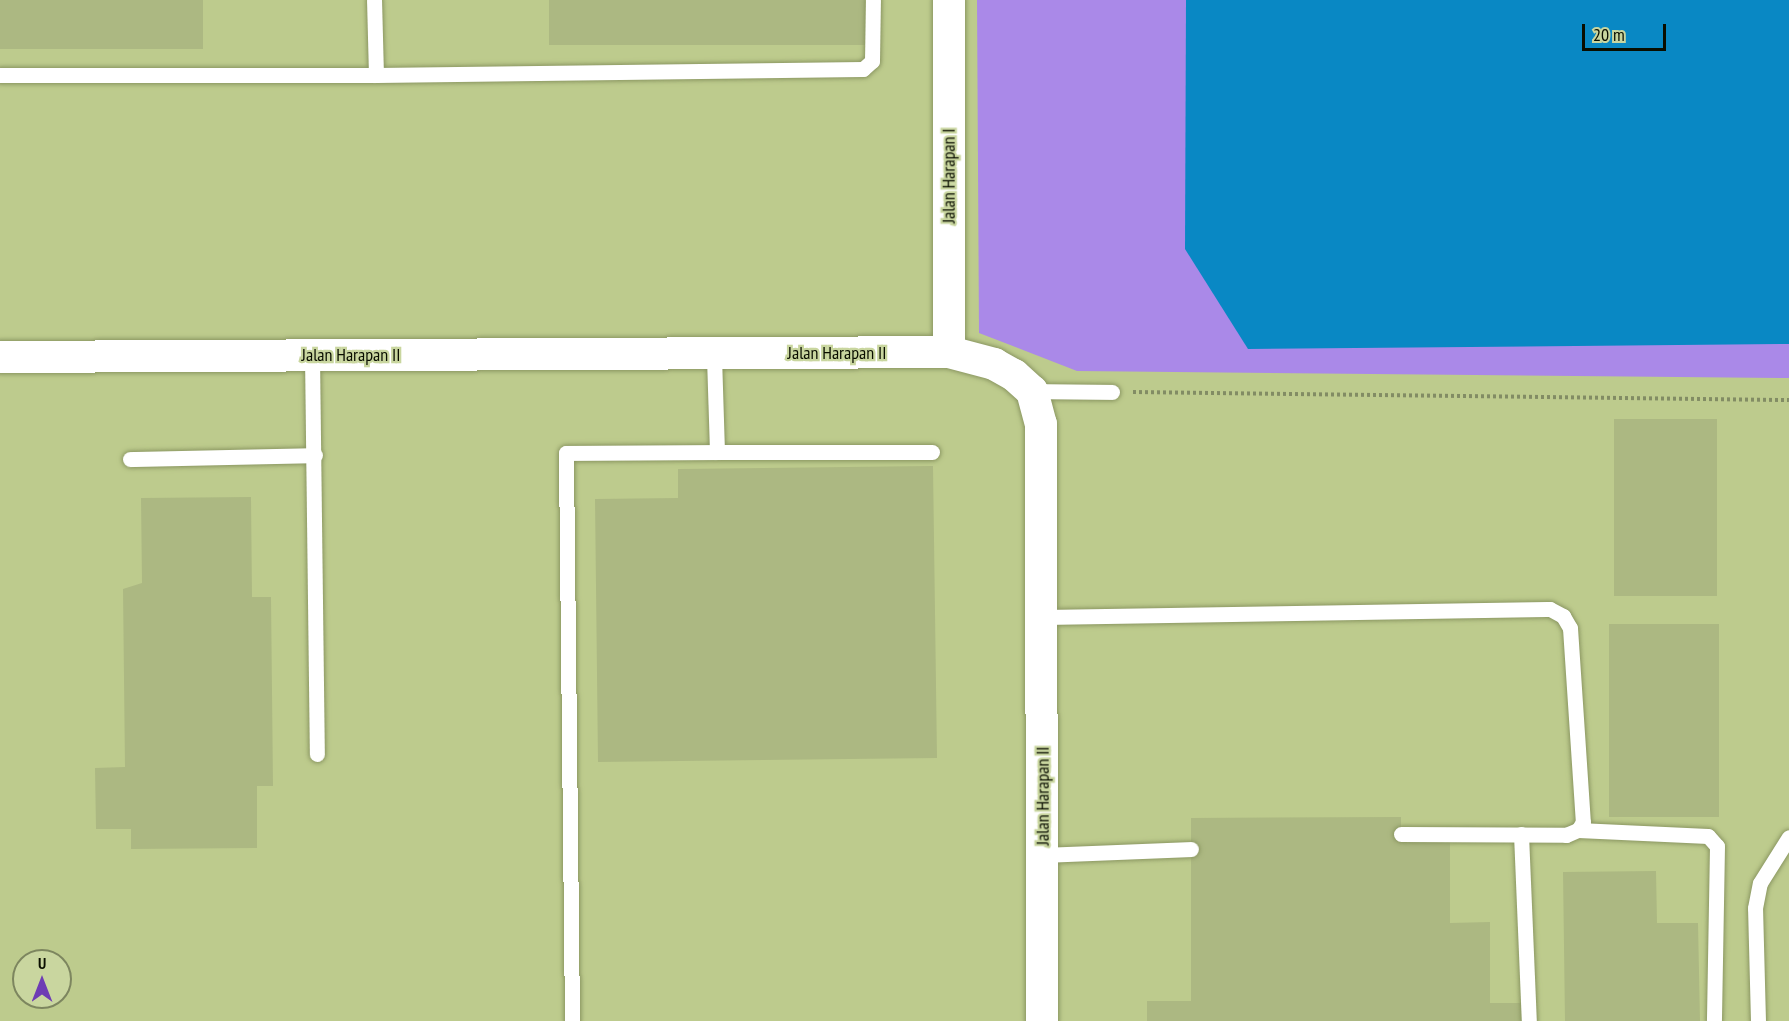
<!DOCTYPE html>
<html>
<head>
<meta charset="utf-8">
<style>
  body { margin:0 }
  #map { position:relative; width:1789px; height:1021px; overflow:hidden; background:#c9d69f; font-family:"PT Sans Narrow",sans-serif }
  div>[style] { position:absolute }
  [style*='--x'] { left:calc(var(--x)*1px); top:calc(var(--y)*1px); width:calc(var(--w)*1px); rotate:calc(var(--a)*1deg) }
  .built>* { inset:0; background:#bdcb8d }
  .green>* { inset:0; background:#aa89e8 }
  .water>* { inset:0; background:#0988c4 }
  .building>* { inset:0; background:#acb882; transform-origin:0 0 }
  .path>* { height:4px; margin-top:-2px; transform-origin:0; background:repeating-linear-gradient(90deg,#828c64 0 3px,transparent 0 6px) }
  .roads { filter:drop-shadow(0 0 2px #8b9762) drop-shadow(0 0 2px #8b9762) }
  .lane>* { height:15px; margin:-7.5px; padding:0 7.5px; transform-origin:7.5px; border-radius:7.5px; background:#fff }
  .street>* { height:32px; margin:-16px; padding:0 16px; transform-origin:16px; border-radius:16px; background:#fff }
  span { translate:-50% -50%; white-space:nowrap; text-align:center; line-height:1.15; -webkit-text-stroke:4.5px #c9d69f; paint-order:stroke }
  .street-label { font-size:18px; color:#0a0e00 }
  .north { position:absolute; left:12px; top:949px; width:60px; height:60px; box-sizing:border-box; background:#c9d69f; border:2px solid #7d865f; border-radius:50%; rotate:0deg; font-size:16px; font-weight:700; line-height:24px; text-align:center; color:#0a0e00 }
  .north::after { content:''; display:block; margin:auto; width:21px; height:27px; background:#6e3cb4; clip-path:polygon(50% 0,100% 100%,50% 72%,0 100%) }
  .scale { position:absolute; left:1582px; top:24px; width:84px; height:27px; box-sizing:border-box; border:3px solid #0a0e00; border-top:0; padding-left:8px; font-size:18px; line-height:21px; white-space:nowrap; color:#0a0e00; -webkit-text-stroke:4px #c9d69f; paint-order:stroke }
</style>
</head>
<body>
<div id="map">
  <div class="built">
    <div style="clip-path:polygon(evenodd,0 0,1789px 0,1789px 1021px,0 1021px,0 0,24px 961px,60px 961px,60px 997px,24px 997px,24px 961px)"></div>
  </div>
  <div class="green">
    <div style="clip-path:polygon(977px 0,1789px 0,1789px 378px,1077px 371px,979px 333px)"></div>
  </div>
  <div class="water">
    <div style="clip-path:polygon(1186px 0,1789px 0,1789px 344px,1248px 349px,1185px 249px)"></div>
  </div>
  <div class="building">
    <div style="left:0;top:0;width:203px;height:49px"></div>
    <div style="left:549px;top:0;width:316px;height:45px"></div>
    <div style="left:1717px;top:419px;width:177px;height:103px;rotate:90deg"></div>
    <div style="clip-path:polygon(933px 466px,937px 758px,598px 762px,595px 499px,678px 498px,678px 469px)"></div>
    <div style="clip-path:polygon(251px 497px,252px 597px,271px 597px,273px 786px,257px 786px,257px 848px,131px 849px,131px 829px,96px 829px,95px 768px,125px 767px,123px 589px,142px 583px,141px 498px)"></div>
    <div style="left:1609px;top:624px;width:110px;height:193px"></div>
    <div style="clip-path:polygon(1401px 817px,1401px 842px,1450px 841px,1450px 923px,1490px 922px,1490px 1003px,1522px 1003px,1522px 1021px,1147px 1021px,1147px 1001px,1191px 1001px,1191px 818px)"></div>
    <div style="clip-path:polygon(1656px 871px,1657px 923px,1698px 923px,1700px 1021px,1565px 1021px,1563px 872px)"></div>
  </div>
  <div class="path">
    <div style="--x:1133;--y:392;--w:656;--a:0.7"></div>
  </div>
  <div class="roads">
    <div class="lane">
      <div style="--x:0;--y:75;--w:376;--a:0"></div>
      <div style="--x:376;--y:75;--w:75;--a:-91.5"></div>
      <div style="--x:376;--y:75;--w:487;--a:-0.7"></div>
      <div style="--x:863;--y:69;--w:12;--a:-42"></div>
      <div style="--x:872;--y:61;--w:61;--a:-89.1"></div>
      <div style="--x:312;--y:355;--w:399;--a:89.3"></div>
      <div style="--x:1032;--y:391;--w:80;--a:0.7"></div>
      <div style="--x:717;--y:452;--w:215;--a:0"></div>
      <div style="--x:130;--y:459;--w:185;--a:-1.2"></div>
      <div style="--x:1043;--y:617;--w:507;--a:-0.9"></div>
      <div style="--x:1550;--y:609;--w:15;--a:28"></div>
      <div style="--x:1563;--y:616;--w:14;--a:60"></div>
      <div style="--x:1570;--y:628;--w:194;--a:86.2"></div>
      <div style="--x:1583;--y:822;--w:9;--a:122"></div>
      <div style="--x:1401;--y:834;--w:165;--a:0.3"></div>
      <div style="--x:1566;--y:835;--w:13;--a:-23"></div>
      <div style="--x:1578;--y:830;--w:130;--a:2.6"></div>
      <div style="--x:1708;--y:836;--w:13;--a:48"></div>
      <div style="--x:1717;--y:846;--w:175;--a:91"></div>
      <div style="--x:1521;--y:834;--w:187;--a:87.6"></div>
      <div style="--x:1043;--y:855;--w:148;--a:-2.3"></div>
      <div style="--x:572;--y:1021;--w:568;--a:-90.61"></div>
      <div style="--x:566;--y:453;--w:151;--a:-0.4"></div>
      <div style="--x:717;--y:452;--w:98;--a:-91.8"></div>
      <div style="--x:1758;--y:1021;--w:113;--a:-91.5"></div>
      <div style="--x:1755;--y:908;--w:25;--a:-79"></div>
      <div style="--x:1760;--y:883;--w:54;--a:-57.8"></div>
    </div>
    <div class="street">
      <div style="--x:949;--y:0;--w:352;--a:90"></div>
      <div style="--x:0;--y:357;--w:949;--a:-0.3"></div>
      <div style="--x:949;--y:352;--w:47;--a:14.9"></div>
      <div style="--x:994;--y:364;--w:23;--a:29"></div>
      <div style="--x:1014;--y:375;--w:24;--a:42"></div>
      <div style="--x:1032;--y:391;--w:34;--a:75"></div>
      <div style="--x:1041;--y:424;--w:597;--a:89.9"></div>
    </div>
  </div>
  <div class="street-label">
    <span style="left:949px;top:176px;rotate:-90deg">Jalan Harapan I</span>
    <span style="left:837px;top:353px">Jalan Harapan II</span>
    <span style="left:351px;top:355px">Jalan Harapan II</span>
    <span style="left:1043px;top:796px;rotate:-90deg">Jalan Harapan II</span>
  </div>
  <div class="north">U</div>
  <div class="scale">20 m</div>
</div>
</body>
</html>
